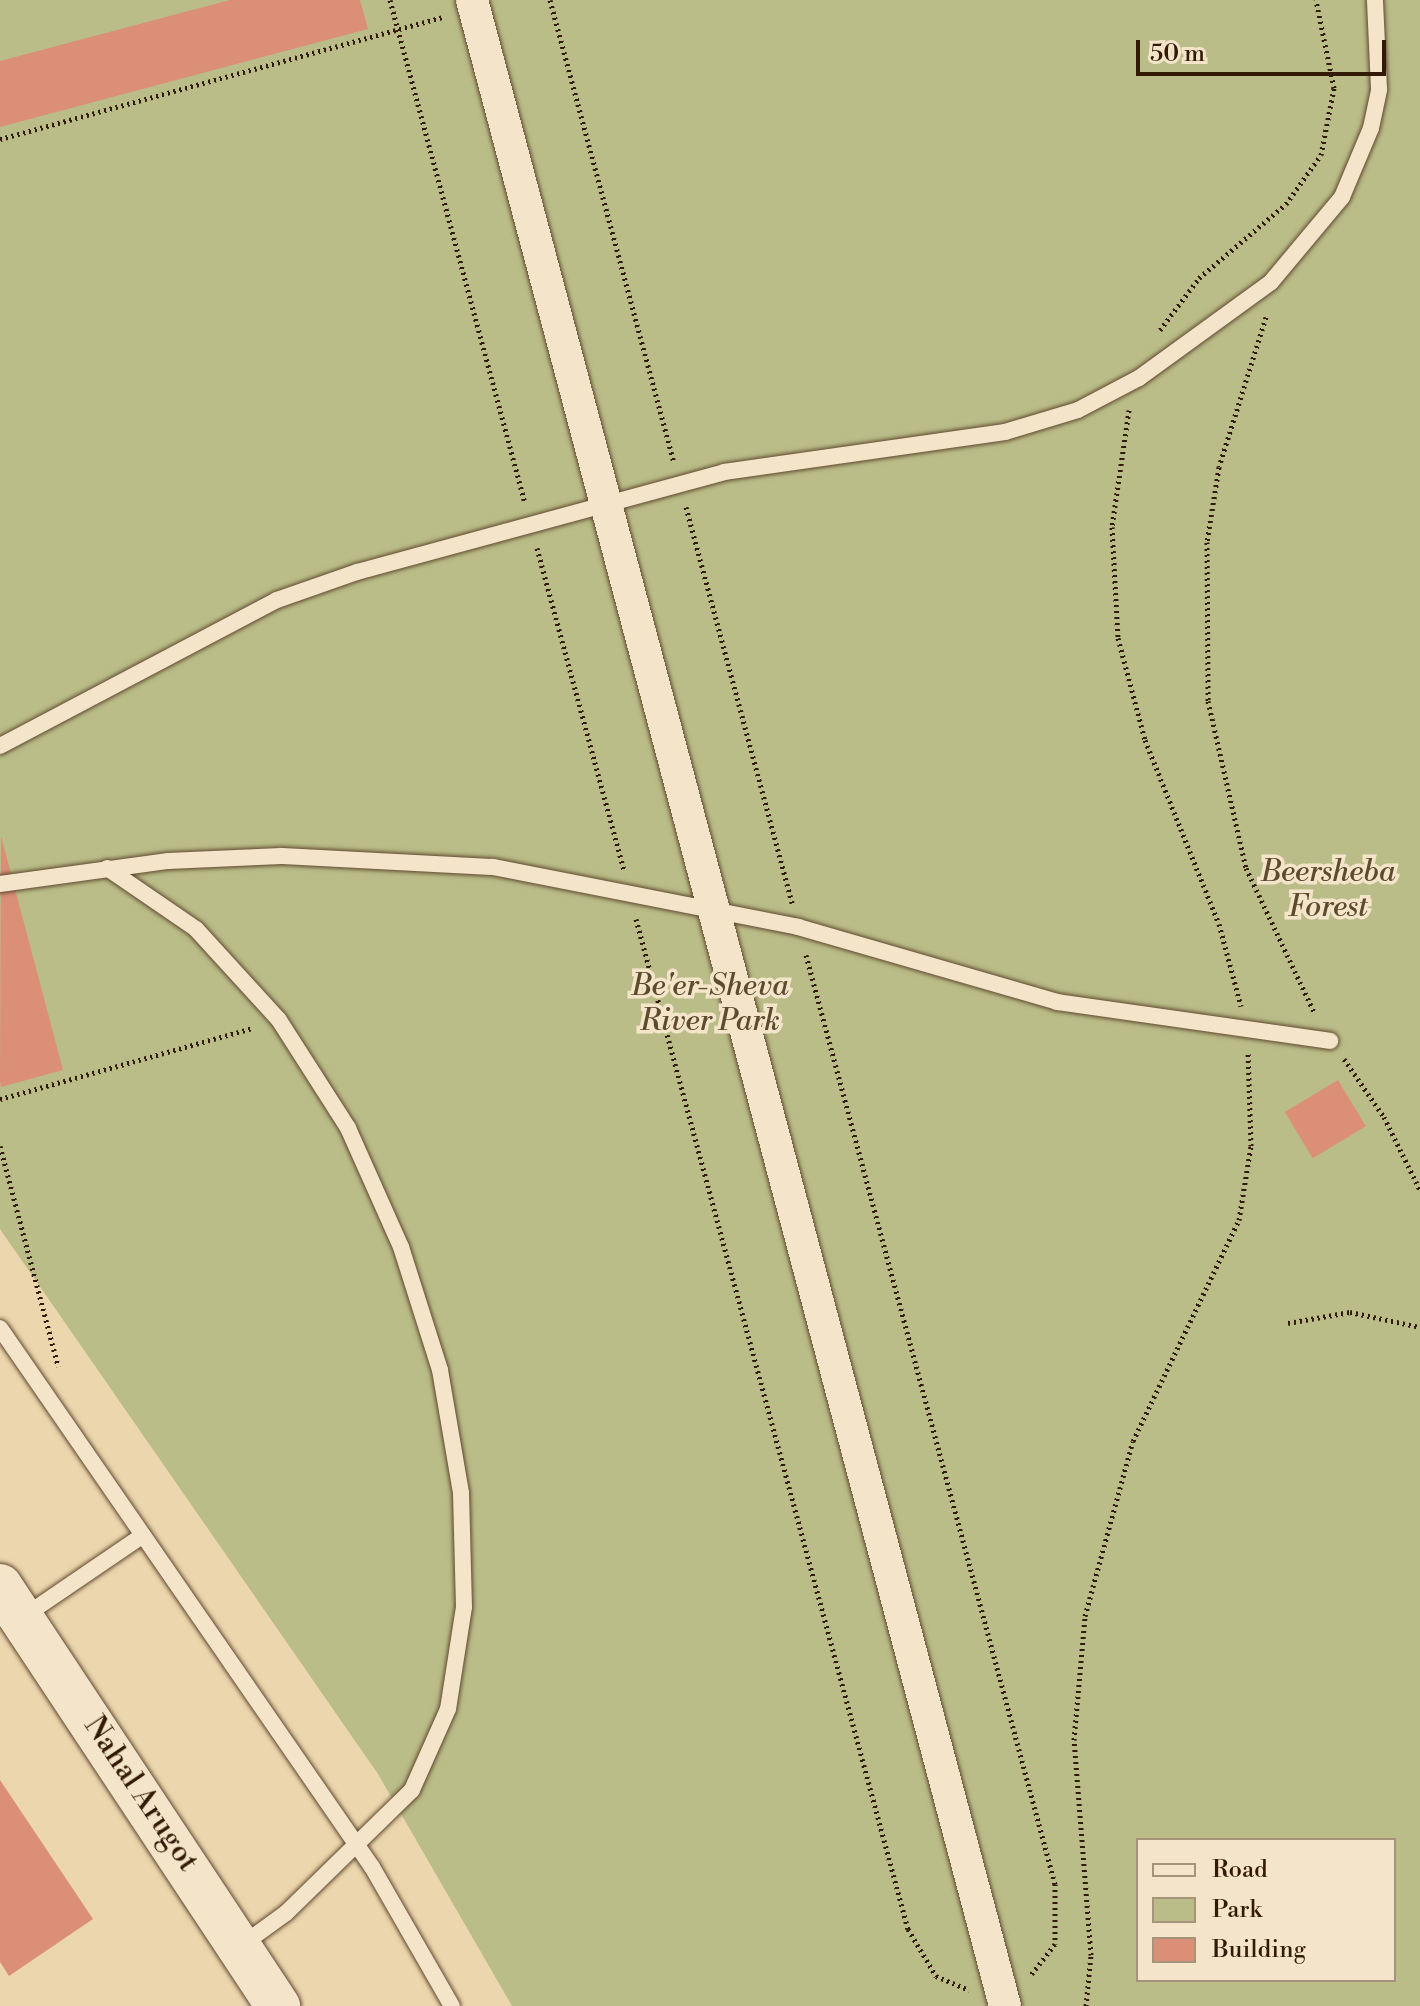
<!DOCTYPE html>
<html>
<head>
<meta charset="utf-8">
<style>
  body { margin:0 }
  #map { position:relative; width:1420px; height:2006px; overflow:hidden; background:#ecd6ad; font-family:"Libre Bodoni",serif }
  div>[style] { position:absolute }
  [style*='--x'] { left:calc(var(--x)*1px); top:calc(var(--y)*1px); width:calc(var(--w)*1px); rotate:calc(var(--a)*1deg) }
  .green>* { inset:0; background:#babd88 }
  .building>* { inset:0; background:#db8f77; transform-origin:0 0 }
  .path>* { height:5px; margin-top:-2.5px; transform-origin:0; background:repeating-linear-gradient(90deg,#331a06 0 2px,transparent 0 6px) }
  .roads { filter:drop-shadow(0 0 2px #614930) drop-shadow(0 0 2px #614930) }
  .lane>* { height:16px; margin:-8px; padding:0 8px; transform-origin:8px; border-radius:8px; background:#f3e4ca }
  .street>* { height:32px; margin:-16px; padding:0 16px; transform-origin:16px; border-radius:16px; background:#f3e4ca }
  .secondary>* { height:44px; margin:-22px; padding:0 22px; transform-origin:22px; border-radius:22px; background:#f3e4ca }
  span { translate:-50% -50%; white-space:nowrap; text-align:center; line-height:1.15; -webkit-text-stroke:7px #f3e4ca; paint-order:stroke }
  .park-label { font-size:30px; color:#5c4b2d; font-style:italic }
  .street-label { font-size:30px; color:#331a06 }
  .legend { position:absolute; left:1136px; top:1838px; width:260px; height:144px; box-sizing:border-box; background:#f3e4ca; border:2px solid #a6937c; margin:0; padding:10px 14px; list-style:none; font-size:24px; color:#331a06 }
  .legend li { display:flex; align-items:center; gap:16px; height:40px }
  .legend b { width:40px; border:2px solid #a6937c }
  .scale { position:absolute; left:1136px; top:40px; width:250px; height:36px; box-sizing:border-box; border:4px solid #331a06; border-top:0; padding-left:10px; font-size:24px; line-height:28px; white-space:nowrap; color:#331a06; -webkit-text-stroke:6px #f3e4ca; paint-order:stroke }
</style>
</head>
<body>
<div id="map">
  <div class="green">
    <div style="clip-path:polygon(evenodd,0 0,1420px 0,1420px 2006px,512px 2006px,378px 1774px,0 1229px,0 0,1138px 1840px,1394px 1840px,1394px 1980px,1138px 1980px,1138px 1840px)"></div>
  </div>
  <div class="building">
    <div style="clip-path:polygon(230px 0,360px 0,368px 29px,0 127px,0 61px)"></div>
    <div style="clip-path:polygon(1px 836px,63px 1070px,1px 1087px,0 1081px)"></div>
    <div style="left:1338px;top:1080px;width:54px;height:62px;rotate:59deg"></div>
    <div style="clip-path:polygon(0 1780px,93px 1919px,9px 1976px,0 1962px)"></div>
  </div>
  <div class="path">
    <div style="--x:390;--y:0;--w:521;--a:74.98"></div>
    <div style="--x:550;--y:0;--w:479;--a:75"></div>
    <div style="--x:0;--y:139;--w:459;--a:-15.4"></div>
    <div style="--x:1266;--y:317;--w:157;--a:107.4"></div>
    <div style="--x:1219;--y:467;--w:76;--a:99.1"></div>
    <div style="--x:1207;--y:542;--w:159;--a:89.6"></div>
    <div style="--x:1208;--y:701;--w:171;--a:77.2"></div>
    <div style="--x:1246;--y:868;--w:161;--a:64.7"></div>
    <div style="--x:1160;--y:330;--w:65;--a:-53.1"></div>
    <div style="--x:1199;--y:278;--w:114;--a:-40.4"></div>
    <div style="--x:1286;--y:204;--w:60;--a:-54.5"></div>
    <div style="--x:1321;--y:155;--w:68;--a:-79"></div>
    <div style="--x:1334;--y:88;--w:90;--a:-101.6"></div>
    <div style="--x:1129;--y:410;--w:118;--a:98.3"></div>
    <div style="--x:1112;--y:527;--w:111;--a:86.9"></div>
    <div style="--x:1118;--y:638;--w:106;--a:75.2"></div>
    <div style="--x:1145;--y:740;--w:198;--a:68.1"></div>
    <div style="--x:1219;--y:924;--w:85;--a:75"></div>
    <div style="--x:686;--y:507;--w:410;--a:75"></div>
    <div style="--x:537;--y:548;--w:334;--a:74.9"></div>
    <div style="--x:636;--y:919;--w:1046;--a:74.93"></div>
    <div style="--x:908;--y:1929;--w:55;--a:59.2"></div>
    <div style="--x:936;--y:1976;--w:36;--a:23"></div>
    <div style="--x:806;--y:955;--w:962;--a:75"></div>
    <div style="--x:1055;--y:1884;--w:60;--a:90"></div>
    <div style="--x:1055;--y:1944;--w:39;--a:128"></div>
    <div style="--x:1344;--y:1059;--w:70;--a:55.4"></div>
    <div style="--x:1384;--y:1117;--w:81;--a:63.7"></div>
    <div style="--x:0;--y:1099;--w:263;--a:-15.7"></div>
    <div style="--x:0;--y:1146;--w:228;--a:75.2"></div>
    <div style="--x:1288;--y:1323;--w:63;--a:-10.1"></div>
    <div style="--x:1350;--y:1312;--w:72;--a:12.1"></div>
    <div style="--x:1086;--y:2006;--w:51;--a:-84.4"></div>
    <div style="--x:1091;--y:1955;--w:216;--a:-94.5"></div>
    <div style="--x:1074;--y:1740;--w:124;--a:-84.9"></div>
    <div style="--x:1085;--y:1616;--w:181;--a:-74.7"></div>
    <div style="--x:1133;--y:1441;--w:245;--a:-64.4"></div>
    <div style="--x:1239;--y:1220;--w:75;--a:-80.8"></div>
    <div style="--x:1251;--y:1146;--w:95;--a:-91.8"></div>
  </div>
  <div class="roads">
    <div class="lane">
      <div style="--x:0;--y:746;--w:313;--a:-27.8"></div>
      <div style="--x:277;--y:600;--w:85;--a:-19.3"></div>
      <div style="--x:357;--y:572;--w:380;--a:-15.2"></div>
      <div style="--x:724;--y:472;--w:284;--a:-8.1"></div>
      <div style="--x:1005;--y:432;--w:76;--a:-16.8"></div>
      <div style="--x:1078;--y:410;--w:69;--a:-27.7"></div>
      <div style="--x:1139;--y:378;--w:163;--a:-36"></div>
      <div style="--x:1271;--y:282;--w:111;--a:-50.1"></div>
      <div style="--x:1342;--y:197;--w:75;--a:-67.2"></div>
      <div style="--x:1371;--y:128;--w:40;--a:-78"></div>
      <div style="--x:1379;--y:89;--w:89;--a:-92.6"></div>
      <div style="--x:107;--y:868;--w:108;--a:34.4"></div>
      <div style="--x:196;--y:929;--w:123;--a:47.6"></div>
      <div style="--x:279;--y:1020;--w:128;--a:57.4"></div>
      <div style="--x:348;--y:1128;--w:130;--a:66"></div>
      <div style="--x:401;--y:1247;--w:129;--a:72.4"></div>
      <div style="--x:440;--y:1370;--w:125;--a:80.3"></div>
      <div style="--x:461;--y:1493;--w:114;--a:88.5"></div>
      <div style="--x:464;--y:1607;--w:103;--a:98.9"></div>
      <div style="--x:448;--y:1709;--w:89;--a:114"></div>
      <div style="--x:412;--y:1790;--w:176;--a:135.7"></div>
      <div style="--x:286;--y:1913;--w:54;--a:144"></div>
      <div style="--x:0;--y:884;--w:170;--a:-7.8"></div>
      <div style="--x:168;--y:861;--w:113;--a:-2.5"></div>
      <div style="--x:281;--y:856;--w:212;--a:3"></div>
      <div style="--x:493;--y:867;--w:311;--a:11.1"></div>
      <div style="--x:798;--y:927;--w:270;--a:16.1"></div>
      <div style="--x:1057;--y:1002;--w:276;--a:8.1"></div>
      <div style="--x:0;--y:1328;--w:655;--a:55.39"></div>
      <div style="--x:372;--y:1867;--w:160;--a:60.1"></div>
      <div style="--x:23;--y:1617;--w:145;--a:-34.3"></div>
    </div>
    <div class="street">
      <div style="--x:472;--y:0;--w:2076;--a:75.12"></div>
    </div>
    <div class="secondary">
      <div style="--x:0;--y:1586;--w:504;--a:56.5"></div>
    </div>
  </div>
  <div class="park-label">
    <span style="left:1328px;top:889px">Beersheba<br>Forest</span>
    <span style="left:710px;top:1003px">Be'er-Sheva<br>River Park</span>
  </div>
  <div class="street-label">
    <span style="left:141px;top:1794px;rotate:56deg">Nahal Arugot</span>
  </div>
  <ul class="legend">
  <li><b style="height:10px;background:#f3e4ca"></b>Road</li>
  <li><b style="height:22px;background:#babd88"></b>Park</li>
  <li><b style="height:22px;background:#db8f77"></b>Building</li>
  </ul>
  <div class="scale">50 m</div>
</div>
</body>
</html>
